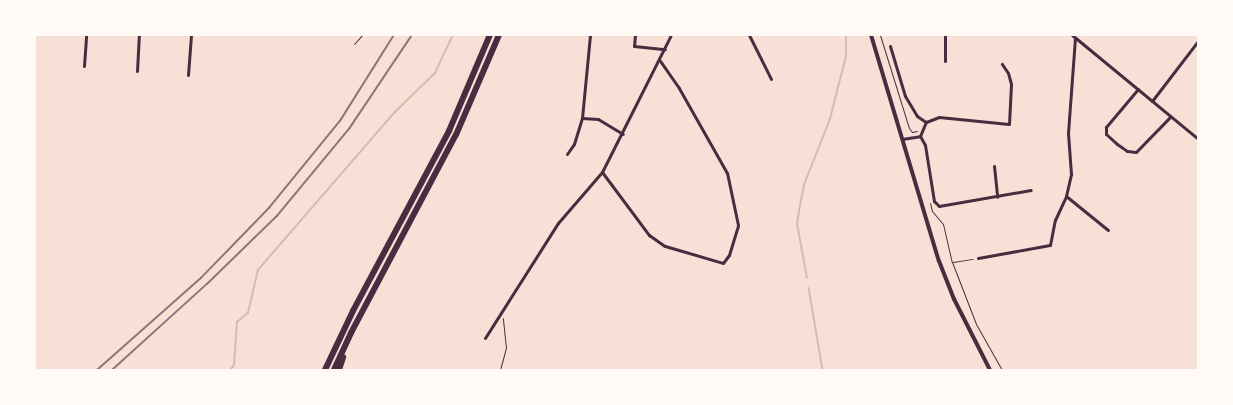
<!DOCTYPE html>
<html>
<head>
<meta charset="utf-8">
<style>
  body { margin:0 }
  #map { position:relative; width:1233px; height:405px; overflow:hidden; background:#f7e1d7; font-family:"Times New Roman",serif }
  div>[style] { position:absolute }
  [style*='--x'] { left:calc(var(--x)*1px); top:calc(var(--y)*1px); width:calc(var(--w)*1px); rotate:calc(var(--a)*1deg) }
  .stream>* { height:1.5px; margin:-0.75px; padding:0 0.75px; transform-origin:0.75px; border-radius:0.75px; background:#dcb8b0 }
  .path>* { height:1px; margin:-0.5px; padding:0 0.5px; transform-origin:0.5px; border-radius:0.5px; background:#4a2c40 }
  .minor>* { height:3px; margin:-1.5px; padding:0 1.5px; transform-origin:1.5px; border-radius:1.5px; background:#4a2c40 }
  .tertiary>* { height:4px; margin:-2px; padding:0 2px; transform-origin:2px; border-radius:2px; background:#4a2c40 }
  .motorway>* { height:5.5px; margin:-2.75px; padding:0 2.75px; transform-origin:2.75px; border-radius:2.75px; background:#4a2c40 }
  .rail>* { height:1.5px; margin:-0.75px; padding:0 0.75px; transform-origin:0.75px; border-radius:0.75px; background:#8f747c }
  span { translate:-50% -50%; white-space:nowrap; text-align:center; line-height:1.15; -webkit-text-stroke:3px #fffaf5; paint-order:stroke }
  .frame { position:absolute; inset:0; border:36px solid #fffaf5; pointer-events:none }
</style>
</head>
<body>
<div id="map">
  <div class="stream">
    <div style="--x:807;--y:278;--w:55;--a:-100.5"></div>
    <div style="--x:797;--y:224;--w:13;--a:-81"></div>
    <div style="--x:799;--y:211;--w:26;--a:-79"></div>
    <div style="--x:804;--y:185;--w:71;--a:-68.5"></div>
    <div style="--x:830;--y:119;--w:65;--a:-75.7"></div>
    <div style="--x:846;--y:56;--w:21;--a:-90"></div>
    <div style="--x:809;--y:288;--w:83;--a:80.3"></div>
    <div style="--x:230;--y:370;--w:6;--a:-51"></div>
    <div style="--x:234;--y:365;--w:43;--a:-86"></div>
    <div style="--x:237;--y:322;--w:14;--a:-39"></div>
    <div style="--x:248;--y:313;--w:44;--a:-76.9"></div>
    <div style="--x:258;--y:270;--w:208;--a:-49.1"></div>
    <div style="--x:394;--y:113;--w:57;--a:-44.3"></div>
    <div style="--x:435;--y:73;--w:42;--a:-64.7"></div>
  </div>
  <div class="path">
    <div style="--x:880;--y:35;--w:97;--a:72.7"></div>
    <div style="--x:909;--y:128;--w:5;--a:53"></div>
    <div style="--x:912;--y:132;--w:5;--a:-11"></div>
    <div style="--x:354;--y:44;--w:12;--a:-48"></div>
    <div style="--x:930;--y:203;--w:8;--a:76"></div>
    <div style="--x:932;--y:211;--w:17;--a:50"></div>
    <div style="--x:943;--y:224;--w:39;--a:77"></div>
    <div style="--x:952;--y:262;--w:66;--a:68.8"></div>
    <div style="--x:976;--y:324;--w:53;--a:60.5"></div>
    <div style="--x:953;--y:262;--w:20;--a:-9"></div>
    <div style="--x:500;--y:370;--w:23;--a:-75"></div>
    <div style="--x:506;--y:348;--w:30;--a:-96"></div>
  </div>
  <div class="minor">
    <div style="--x:590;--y:35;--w:83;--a:95.5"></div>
    <div style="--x:582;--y:118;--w:16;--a:4"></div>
    <div style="--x:598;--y:119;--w:29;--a:31"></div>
    <div style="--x:635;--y:35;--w:11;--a:95"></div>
    <div style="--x:634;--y:46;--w:31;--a:6"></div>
    <div style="--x:749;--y:35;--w:49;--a:63.4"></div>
    <div style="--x:1072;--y:35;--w:163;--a:39.5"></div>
    <div style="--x:890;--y:46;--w:52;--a:73.3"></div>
    <div style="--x:905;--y:96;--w:23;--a:59"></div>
    <div style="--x:917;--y:116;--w:11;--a:34"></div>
    <div style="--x:945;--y:61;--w:26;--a:-90"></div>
    <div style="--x:84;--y:66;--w:31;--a:-86"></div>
    <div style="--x:137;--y:71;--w:36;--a:-87"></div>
    <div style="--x:188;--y:75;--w:40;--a:-85.7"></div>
    <div style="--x:1138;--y:89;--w:50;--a:130.1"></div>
    <div style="--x:1106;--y:127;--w:7;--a:90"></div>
    <div style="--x:1106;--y:134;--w:15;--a:42"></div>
    <div style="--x:1117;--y:144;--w:12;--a:35"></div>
    <div style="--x:1127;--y:151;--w:9;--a:6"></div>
    <div style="--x:1136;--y:152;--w:49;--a:-45.8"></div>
    <div style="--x:1152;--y:101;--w:76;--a:-52.5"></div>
    <div style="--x:920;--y:136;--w:15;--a:-67"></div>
    <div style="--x:926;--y:122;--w:14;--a:-21"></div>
    <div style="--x:939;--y:117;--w:70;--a:5.7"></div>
    <div style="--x:1009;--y:124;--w:40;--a:-87.1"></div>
    <div style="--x:1011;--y:84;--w:11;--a:-105"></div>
    <div style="--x:1008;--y:73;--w:11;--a:-124"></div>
    <div style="--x:902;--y:139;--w:18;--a:-9"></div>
    <div style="--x:920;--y:136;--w:10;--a:61"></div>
    <div style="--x:925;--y:145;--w:57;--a:80.9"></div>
    <div style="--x:934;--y:201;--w:7;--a:45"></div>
    <div style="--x:939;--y:206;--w:93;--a:-9.9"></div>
    <div style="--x:567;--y:154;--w:12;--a:-55"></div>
    <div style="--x:574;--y:144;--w:27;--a:-73"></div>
    <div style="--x:994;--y:166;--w:31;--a:84"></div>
    <div style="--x:602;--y:172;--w:79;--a:53.3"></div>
    <div style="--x:649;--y:235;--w:19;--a:35"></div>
    <div style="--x:665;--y:246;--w:60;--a:16.3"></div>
    <div style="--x:723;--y:263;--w:10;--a:-53"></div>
    <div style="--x:729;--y:255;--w:31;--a:-73"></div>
    <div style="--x:738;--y:225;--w:53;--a:-101.9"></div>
    <div style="--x:727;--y:173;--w:98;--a:-119.5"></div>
    <div style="--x:679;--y:88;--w:33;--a:-125"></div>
    <div style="--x:1066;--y:196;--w:54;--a:39"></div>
    <div style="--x:978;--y:258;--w:73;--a:-10.2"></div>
    <div style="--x:1050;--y:245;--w:25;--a:-79"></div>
    <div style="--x:1055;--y:220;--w:26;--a:-65"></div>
    <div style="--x:1066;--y:196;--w:23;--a:-77"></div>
    <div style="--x:1071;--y:174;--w:41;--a:-94.2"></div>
    <div style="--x:1068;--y:133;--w:95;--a:-85.8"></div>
    <div style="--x:485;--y:338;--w:136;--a:-57.6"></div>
    <div style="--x:558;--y:223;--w:67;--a:-49.2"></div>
    <div style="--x:602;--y:172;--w:153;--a:-63.3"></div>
  </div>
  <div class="tertiary">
    <div style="--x:871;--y:35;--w:236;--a:73.3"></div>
    <div style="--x:939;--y:261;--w:41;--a:68.5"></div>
    <div style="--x:954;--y:299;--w:80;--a:63.1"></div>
  </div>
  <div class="motorway">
    <div style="--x:325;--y:370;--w:65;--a:-64.6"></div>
    <div style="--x:353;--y:311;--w:204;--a:-61.9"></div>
    <div style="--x:449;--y:131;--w:104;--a:-66.9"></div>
    <div style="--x:334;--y:370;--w:41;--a:-65.3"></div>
    <div style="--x:351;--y:333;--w:224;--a:-62.1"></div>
    <div style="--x:456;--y:135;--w:109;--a:-66.7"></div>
    <div style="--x:339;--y:370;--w:13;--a:-72"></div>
  </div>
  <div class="rail">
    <div style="--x:97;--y:370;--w:139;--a:-41.5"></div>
    <div style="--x:201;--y:278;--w:98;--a:-45.8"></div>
    <div style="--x:269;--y:208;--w:112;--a:-50.8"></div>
    <div style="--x:340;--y:121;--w:102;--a:-57.9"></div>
    <div style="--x:112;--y:370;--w:128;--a:-42.2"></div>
    <div style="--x:207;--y:284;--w:98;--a:-44.2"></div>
    <div style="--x:277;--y:216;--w:113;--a:-50.4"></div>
    <div style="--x:349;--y:129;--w:113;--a:-56.2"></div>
  </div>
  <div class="frame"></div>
</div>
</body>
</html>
